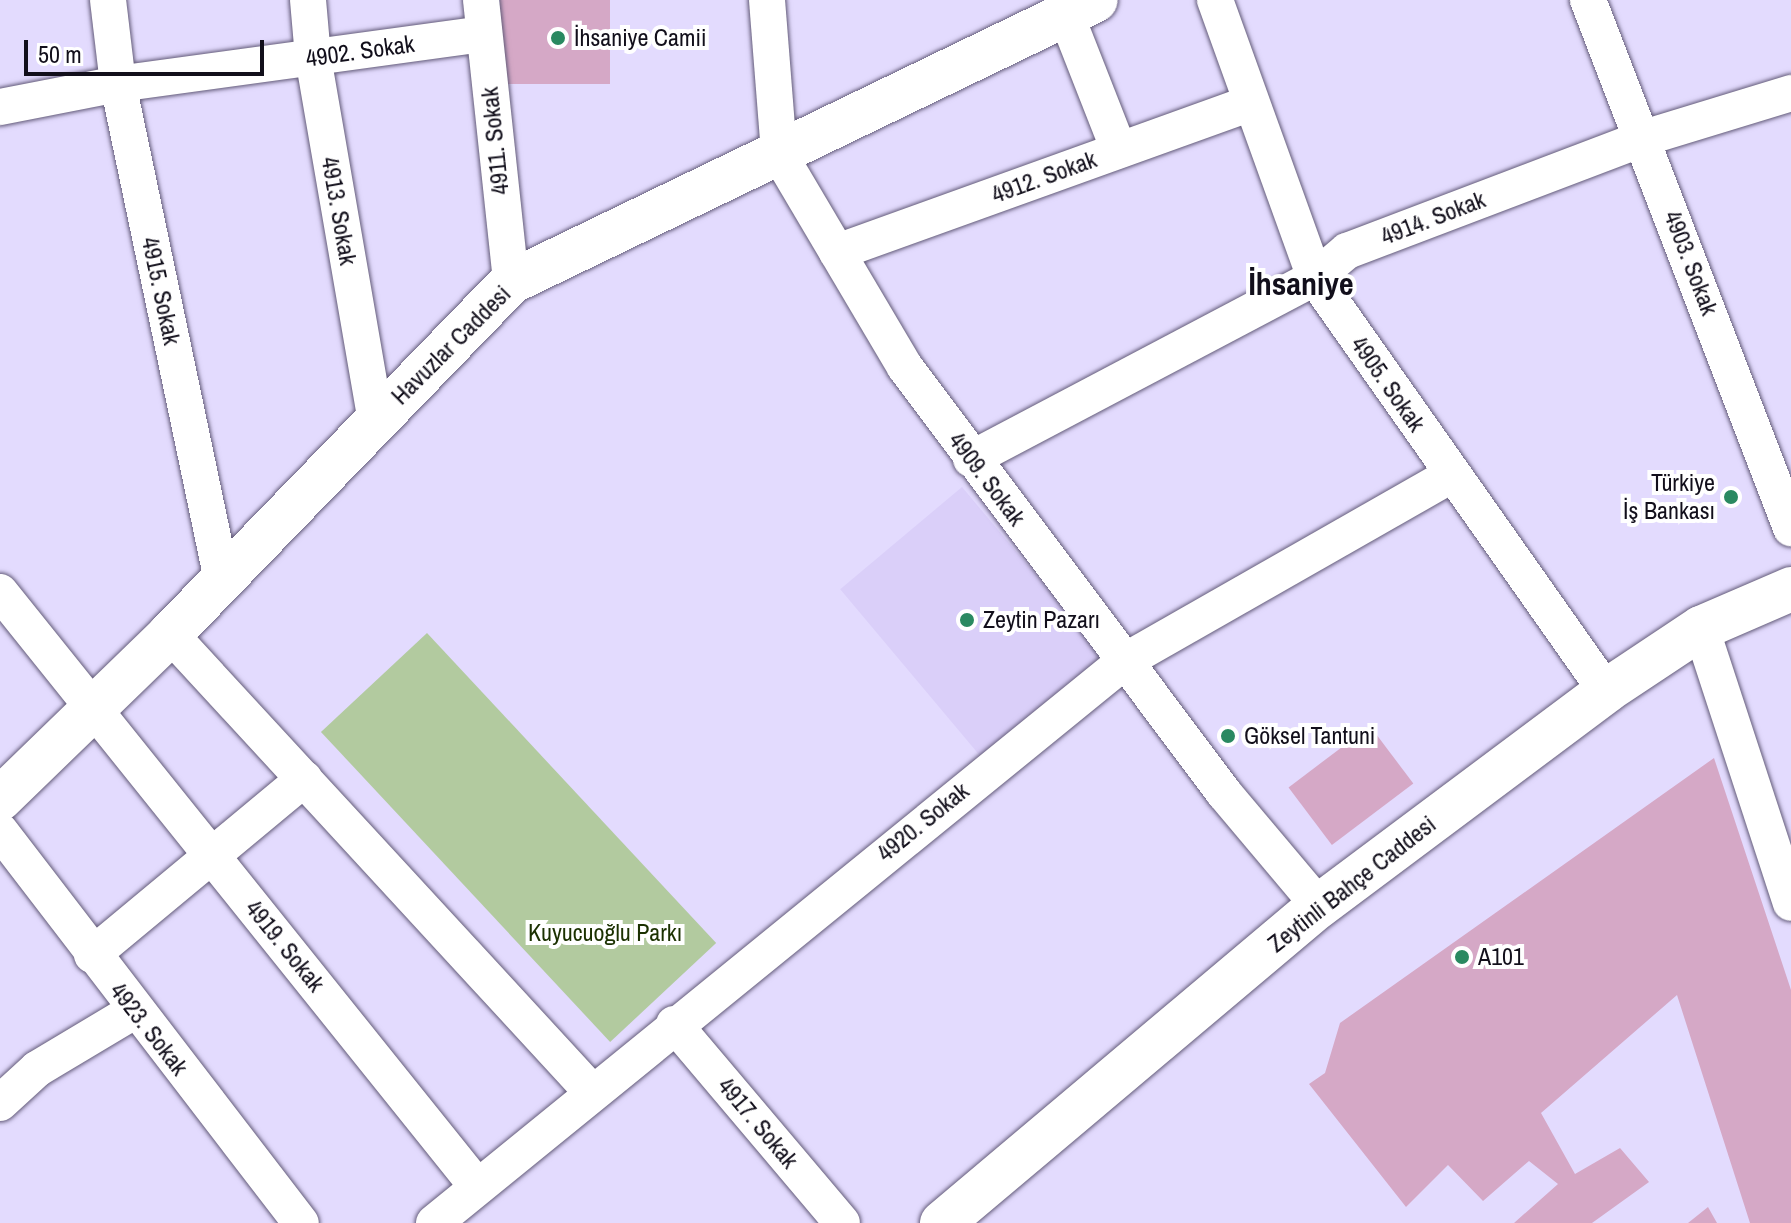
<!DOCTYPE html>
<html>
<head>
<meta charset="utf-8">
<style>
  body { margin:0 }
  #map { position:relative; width:1791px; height:1223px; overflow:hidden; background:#e3dbfe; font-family:"Archivo Narrow",sans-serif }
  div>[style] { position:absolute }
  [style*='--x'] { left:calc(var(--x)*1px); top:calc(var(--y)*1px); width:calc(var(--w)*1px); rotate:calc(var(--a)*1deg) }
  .built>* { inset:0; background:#dacff9; transform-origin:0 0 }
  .green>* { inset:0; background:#b2ca9f; transform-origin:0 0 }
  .building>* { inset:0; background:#d5a8c6; transform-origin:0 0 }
  .roads { filter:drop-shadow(0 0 2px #635b79) drop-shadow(0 0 2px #635b79) }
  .street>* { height:36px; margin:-18px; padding:0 18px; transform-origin:18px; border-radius:18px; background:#fff }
  .secondary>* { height:44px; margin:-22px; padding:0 22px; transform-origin:22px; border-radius:22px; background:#fff }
  .dots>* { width:22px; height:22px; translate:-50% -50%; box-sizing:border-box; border:4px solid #fff; border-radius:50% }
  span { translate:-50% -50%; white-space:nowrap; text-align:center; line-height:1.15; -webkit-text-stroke:8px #fff; paint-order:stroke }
  .poi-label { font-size:24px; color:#120f1b }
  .left { translate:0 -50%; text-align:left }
  .right { translate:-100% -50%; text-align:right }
  .street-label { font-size:24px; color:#120f1b }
  .park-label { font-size:24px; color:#1b3101 }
  .district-label { font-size:32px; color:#120f1b; font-weight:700 }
  .scale { position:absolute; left:24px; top:40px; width:240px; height:36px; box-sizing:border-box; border:4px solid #120f1b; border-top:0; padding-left:10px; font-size:24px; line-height:28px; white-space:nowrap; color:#120f1b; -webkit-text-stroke:6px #fff; paint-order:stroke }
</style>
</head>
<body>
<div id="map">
  <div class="built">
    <div style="left:962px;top:487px;width:224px;height:159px;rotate:50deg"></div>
  </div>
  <div class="green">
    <div style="left:427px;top:633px;width:424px;height:145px;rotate:47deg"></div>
  </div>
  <div class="building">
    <div style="left:500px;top:0;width:110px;height:84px"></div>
    <div style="left:1370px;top:726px;width:72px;height:102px;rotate:53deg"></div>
    <div style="clip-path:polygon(1714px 758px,1791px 990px,1791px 1223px,1750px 1223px,1677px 995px,1541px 1113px,1575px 1174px,1620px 1148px,1649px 1182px,1592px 1223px,1514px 1223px,1558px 1184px,1529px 1161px,1483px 1201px,1448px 1165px,1406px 1207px,1309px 1084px,1325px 1073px,1340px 1023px)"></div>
    <div style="clip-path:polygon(1708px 1207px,1717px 1223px,1688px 1223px)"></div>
  </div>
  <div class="roads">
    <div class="street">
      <div style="--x:108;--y:0;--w:85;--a:83.2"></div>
      <div style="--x:118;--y:84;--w:507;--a:78.16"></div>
      <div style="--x:308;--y:0;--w:57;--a:85"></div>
      <div style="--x:313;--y:57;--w:369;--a:80.2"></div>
      <div style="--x:481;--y:0;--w:284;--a:83.9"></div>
      <div style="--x:767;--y:0;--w:154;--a:85.5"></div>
      <div style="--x:779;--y:154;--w:247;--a:59.4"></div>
      <div style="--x:905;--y:367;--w:532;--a:53.17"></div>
      <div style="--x:1224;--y:793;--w:148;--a:49.9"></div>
      <div style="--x:1215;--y:0;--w:295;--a:70.2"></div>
      <div style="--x:1315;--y:278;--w:505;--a:54.83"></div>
      <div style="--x:1588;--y:0;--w:566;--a:68.97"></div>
      <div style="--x:1066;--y:15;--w:145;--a:68.6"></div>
      <div style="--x:0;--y:107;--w:120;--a:-11"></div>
      <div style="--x:118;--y:84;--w:369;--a:-7.8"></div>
      <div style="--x:837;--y:252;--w:439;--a:-19.8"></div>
      <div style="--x:971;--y:459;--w:389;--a:-27.8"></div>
      <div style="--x:1315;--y:278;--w:42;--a:-40.2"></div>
      <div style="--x:1347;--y:251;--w:318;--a:-20.8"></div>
      <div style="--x:1644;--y:138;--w:154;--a:-17"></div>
      <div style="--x:0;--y:592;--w:760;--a:51.25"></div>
      <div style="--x:1701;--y:628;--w:289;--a:71.9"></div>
      <div style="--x:170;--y:634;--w:621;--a:47.35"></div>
      <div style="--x:0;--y:831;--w:494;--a:52.5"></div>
      <div style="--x:92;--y:955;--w:276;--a:-39.7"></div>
      <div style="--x:674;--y:1024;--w:260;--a:49.8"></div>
      <div style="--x:0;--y:1103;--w:50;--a:-42.6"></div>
      <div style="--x:37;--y:1069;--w:113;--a:-30.9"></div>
      <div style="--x:434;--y:1223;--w:891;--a:-39.12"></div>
      <div style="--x:1125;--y:661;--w:375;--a:-29.7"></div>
    </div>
    <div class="secondary">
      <div style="--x:0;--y:799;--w:237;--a:-44.1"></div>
      <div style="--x:170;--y:634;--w:490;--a:-45.9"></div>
      <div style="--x:511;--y:282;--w:649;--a:-25.74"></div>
      <div style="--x:942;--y:1223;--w:493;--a:-40.1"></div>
      <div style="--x:1319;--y:906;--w:359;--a:-36.8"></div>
      <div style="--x:1606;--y:691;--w:114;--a:-33.6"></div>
      <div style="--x:1701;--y:628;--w:98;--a:-23.4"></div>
    </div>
  </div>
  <div class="dots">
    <div style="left:558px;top:38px;background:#2a8961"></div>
    <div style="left:1731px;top:497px;background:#2a8961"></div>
    <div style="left:967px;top:620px;background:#2a8961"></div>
    <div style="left:1228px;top:736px;background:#2a8961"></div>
    <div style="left:1462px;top:957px;background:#2a8961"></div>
  </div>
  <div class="poi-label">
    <span class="left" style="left:574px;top:38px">İhsaniye Camii</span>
    <span class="right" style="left:1715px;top:497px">Türkiye<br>İş Bankası</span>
    <span class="left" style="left:983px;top:620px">Zeytin Pazarı</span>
    <span class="left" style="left:1244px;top:736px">Göksel Tantuni</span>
    <span class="left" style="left:1478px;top:957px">A101</span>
  </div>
  <div class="street-label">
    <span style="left:360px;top:51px;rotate:-8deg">4902. Sokak</span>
    <span style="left:495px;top:141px;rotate:-96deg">4911. Sokak</span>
    <span style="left:1044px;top:177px;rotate:-20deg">4912. Sokak</span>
    <span style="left:339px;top:211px;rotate:80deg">4913. Sokak</span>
    <span style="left:1433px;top:218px;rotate:-21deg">4914. Sokak</span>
    <span style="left:1691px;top:263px;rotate:69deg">4903. Sokak</span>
    <span style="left:161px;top:291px;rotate:78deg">4915. Sokak</span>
    <span style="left:451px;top:345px;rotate:-45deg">Havuzlar Caddesi</span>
    <span style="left:1388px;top:384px;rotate:55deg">4905. Sokak</span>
    <span style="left:987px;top:479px;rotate:53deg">4909. Sokak</span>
    <span style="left:923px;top:822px;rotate:-39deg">4920. Sokak</span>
    <span style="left:1352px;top:884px;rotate:-38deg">Zeytinli Bahçe Caddesi</span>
    <span style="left:285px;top:946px;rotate:51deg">4919. Sokak</span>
    <span style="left:149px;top:1029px;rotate:52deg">4923. Sokak</span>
    <span style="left:758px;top:1123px;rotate:50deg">4917. Sokak</span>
  </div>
  <div class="park-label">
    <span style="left:605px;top:933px">Kuyucuoğlu Parkı</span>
  </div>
  <div class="district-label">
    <span style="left:1301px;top:284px">İhsaniye</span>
  </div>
  <div class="scale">50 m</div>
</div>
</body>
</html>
